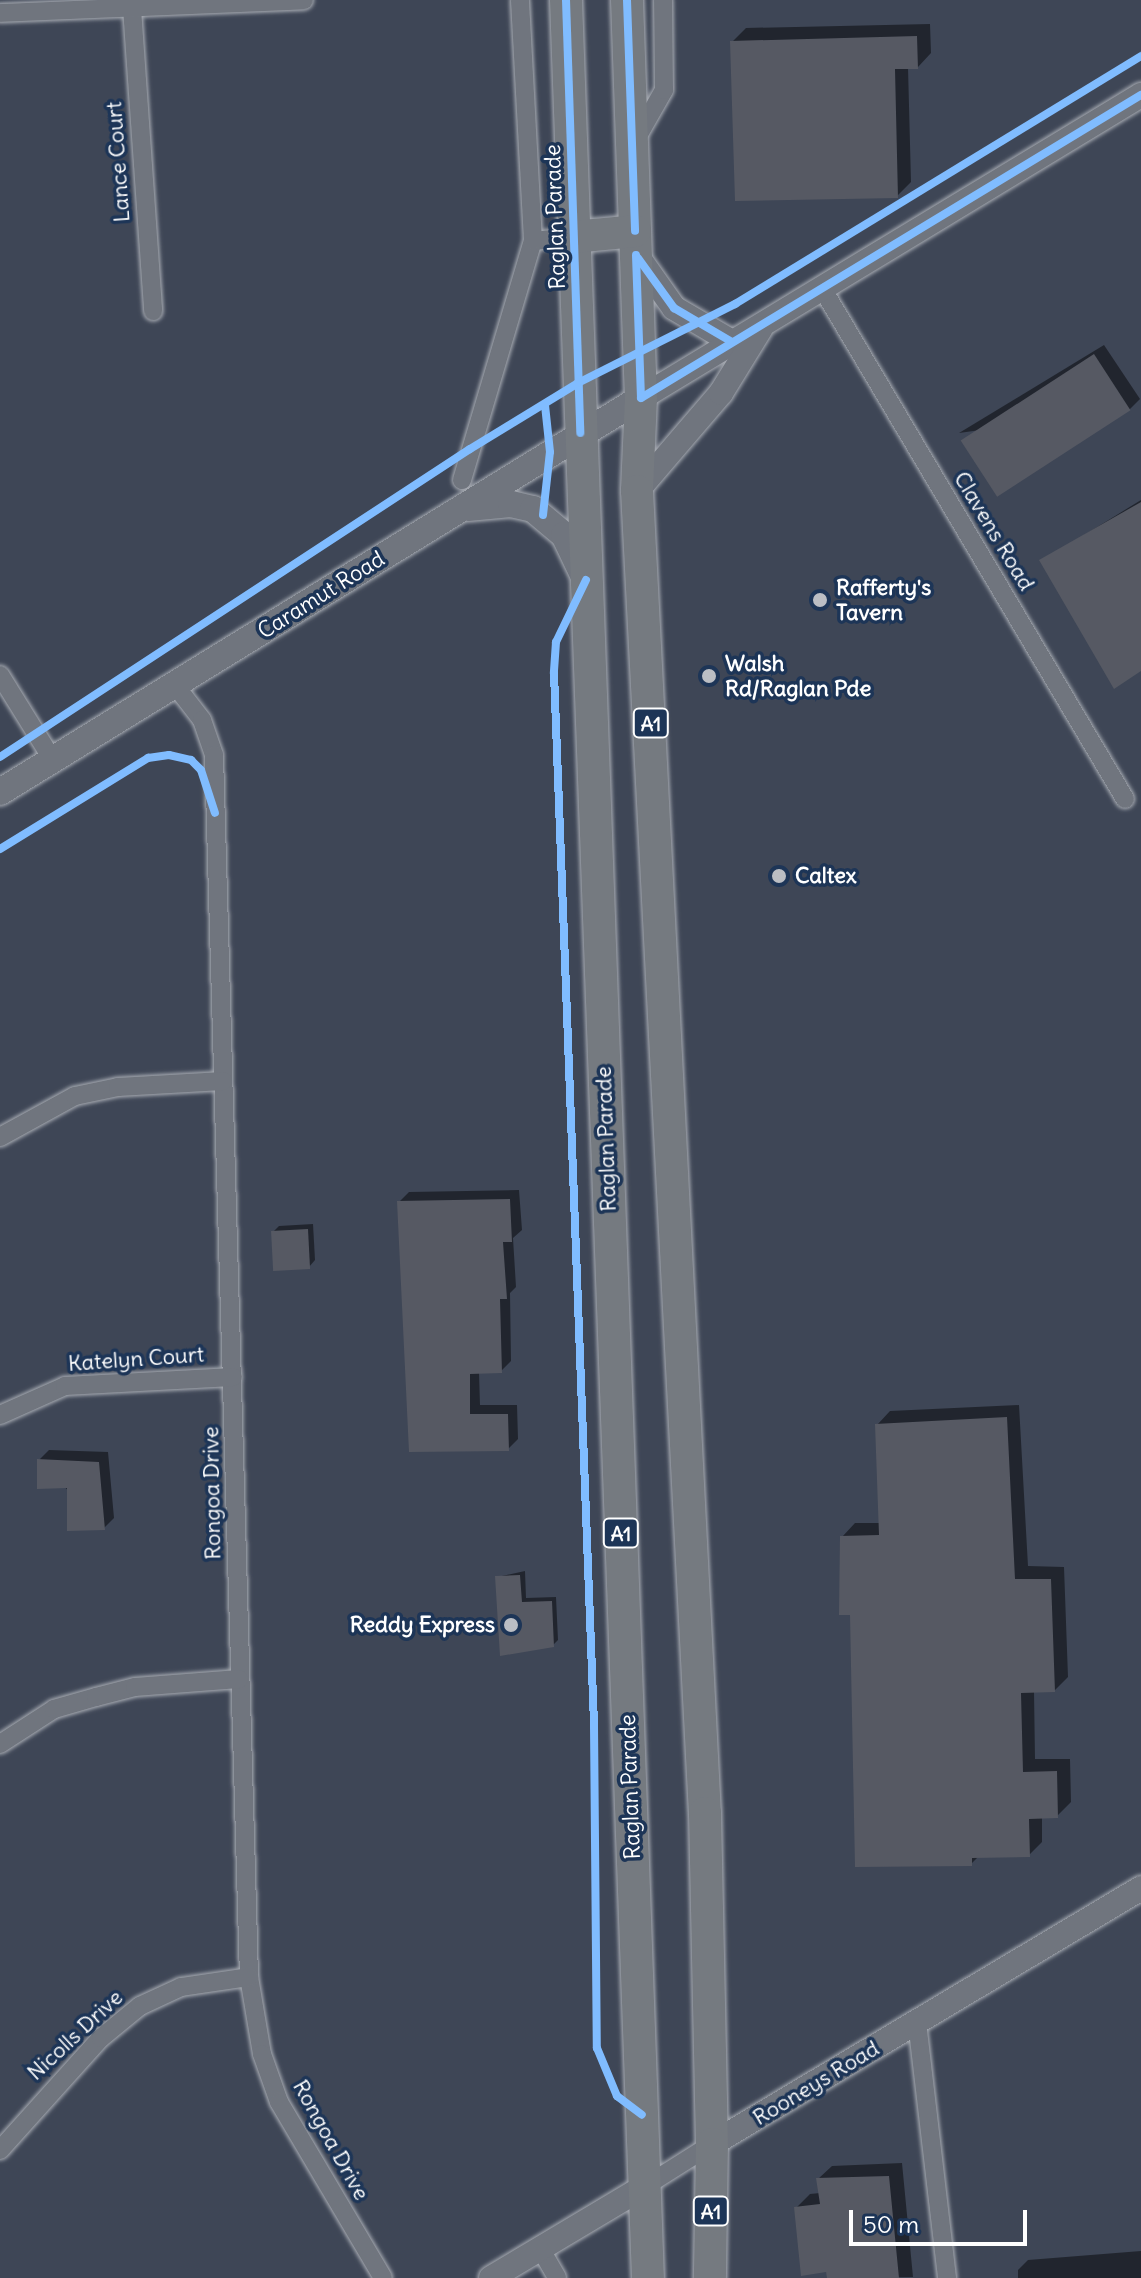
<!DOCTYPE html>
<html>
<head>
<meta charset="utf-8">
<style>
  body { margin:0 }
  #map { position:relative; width:1141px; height:2278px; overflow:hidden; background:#3e4656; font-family:Delius,sans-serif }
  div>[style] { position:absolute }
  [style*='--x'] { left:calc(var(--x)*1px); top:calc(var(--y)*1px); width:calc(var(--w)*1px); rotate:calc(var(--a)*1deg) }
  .shadow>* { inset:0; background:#0007 }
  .building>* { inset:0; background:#565963; transform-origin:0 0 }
  .roads { filter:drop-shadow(0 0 2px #a8acb3) drop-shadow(0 0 2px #a8acb3) }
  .minor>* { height:18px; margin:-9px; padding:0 9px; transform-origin:9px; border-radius:9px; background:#70757e }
  .tertiary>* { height:24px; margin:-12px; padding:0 12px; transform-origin:12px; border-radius:12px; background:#70757e }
  .secondary>* { height:26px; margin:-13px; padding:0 13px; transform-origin:13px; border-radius:13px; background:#70757e }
  .trunk>* { height:32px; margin:-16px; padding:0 16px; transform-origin:16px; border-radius:16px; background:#757a80 }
  .cycleway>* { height:8px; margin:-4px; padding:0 4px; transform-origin:4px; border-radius:4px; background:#80bcff }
  .dots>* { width:22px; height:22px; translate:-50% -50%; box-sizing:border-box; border:4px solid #1d3557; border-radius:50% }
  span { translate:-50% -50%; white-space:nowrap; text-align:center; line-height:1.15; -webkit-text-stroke:7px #1d3557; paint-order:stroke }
  .shield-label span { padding:2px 6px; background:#1d3557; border:2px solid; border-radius:6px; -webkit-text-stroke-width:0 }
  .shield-label { font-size:20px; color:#fff; font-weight:700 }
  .street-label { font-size:22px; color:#fff }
  .poi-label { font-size:22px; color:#fff; font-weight:700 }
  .left { translate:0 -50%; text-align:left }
  .right { translate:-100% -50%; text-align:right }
  .scale { position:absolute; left:849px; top:2210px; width:178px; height:36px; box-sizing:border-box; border:4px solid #fff; border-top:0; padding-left:10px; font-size:24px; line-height:28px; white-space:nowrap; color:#fff; -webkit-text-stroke:6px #1d3557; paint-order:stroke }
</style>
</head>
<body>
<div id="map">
  <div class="shadow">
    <div style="clip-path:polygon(930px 24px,931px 53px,918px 67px,908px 67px,911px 182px,897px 196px,732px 42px,746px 28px)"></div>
    <div style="clip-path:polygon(1104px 345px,1140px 399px,1130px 409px,959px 433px)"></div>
    <div style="clip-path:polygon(1141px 500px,1141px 670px,1042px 561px)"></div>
    <div style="clip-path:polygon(519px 1190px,522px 1230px,513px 1238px,516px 1287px,510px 1293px,511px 1361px,501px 1371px,479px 1372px,480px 1405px,517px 1405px,518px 1439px,508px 1449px,411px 1450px,399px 1202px,409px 1192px)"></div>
    <div style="clip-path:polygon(313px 1224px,315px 1260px,309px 1267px,273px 1232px,279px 1226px)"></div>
    <div style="clip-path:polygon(1019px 1405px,1028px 1566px,1064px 1567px,1068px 1677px,1055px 1690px,1034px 1691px,1035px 1759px,1070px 1759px,1071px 1802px,1057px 1816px,1042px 1817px,1042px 1842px,1029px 1855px,979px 1856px,971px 1864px,852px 1612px,842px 1537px,855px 1523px,880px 1523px,877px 1425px,890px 1411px)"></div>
    <div style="clip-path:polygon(49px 1450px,108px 1452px,114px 1518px,104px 1528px,39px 1460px)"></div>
    <div style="clip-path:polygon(525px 1571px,526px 1598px,556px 1597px,558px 1640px,553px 1645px,497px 1577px)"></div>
    <div style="clip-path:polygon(902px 2163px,913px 2277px,829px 2278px,796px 2208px,810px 2194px,820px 2193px,818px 2179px,832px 2166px)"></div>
    <div style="clip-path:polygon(1141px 2251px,1141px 2278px,1018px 2278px,1018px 2270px,1028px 2260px)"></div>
  </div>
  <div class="building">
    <div style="clip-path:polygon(917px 36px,918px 69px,895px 69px,898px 198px,735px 201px,730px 41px)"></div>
    <div style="left:1094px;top:354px;width:67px;height:159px;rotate:57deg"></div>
    <div style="clip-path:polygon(1141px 502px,1141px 671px,1114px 689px,1039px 560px)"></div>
    <div style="clip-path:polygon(510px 1199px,512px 1242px,503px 1242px,507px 1299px,500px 1299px,502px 1373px,470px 1374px,470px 1414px,508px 1414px,509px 1451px,409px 1452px,397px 1201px)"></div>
    <div style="left:308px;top:1229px;width:40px;height:37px;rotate:87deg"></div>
    <div style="clip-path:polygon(1007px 1417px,1015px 1579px,1051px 1579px,1055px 1692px,1021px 1693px,1023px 1772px,1057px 1771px,1058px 1818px,1029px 1819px,1030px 1857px,972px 1858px,972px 1866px,855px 1867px,850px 1615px,839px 1615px,840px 1536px,879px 1535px,875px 1424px)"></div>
    <div style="clip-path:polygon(37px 1459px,99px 1462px,105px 1530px,67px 1531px,67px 1488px,37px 1489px)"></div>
    <div style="clip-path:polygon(520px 1575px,522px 1602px,552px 1601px,554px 1647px,500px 1656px,495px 1576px)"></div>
    <div style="clip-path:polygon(889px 2176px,899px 2278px,827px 2278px,826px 2272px,801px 2276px,794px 2207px,820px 2204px,816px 2178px)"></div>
  </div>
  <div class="roads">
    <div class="minor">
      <div style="--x:132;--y:8;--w:304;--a:86"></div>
      <div style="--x:0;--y:13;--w:304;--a:-2.4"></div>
      <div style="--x:635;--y:141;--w:59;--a:-60.4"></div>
      <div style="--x:664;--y:90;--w:90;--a:-90.6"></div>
      <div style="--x:533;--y:241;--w:40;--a:-5.7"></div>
      <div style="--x:822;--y:288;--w:594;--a:59.33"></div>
      <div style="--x:462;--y:480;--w:249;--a:-73.5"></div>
      <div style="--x:533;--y:241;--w:241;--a:-93.1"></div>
      <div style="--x:0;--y:675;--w:99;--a:58.2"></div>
      <div style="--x:175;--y:685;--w:44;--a:52.4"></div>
      <div style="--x:202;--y:720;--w:37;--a:71"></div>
      <div style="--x:214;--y:755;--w:1223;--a:88.36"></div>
      <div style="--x:249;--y:1977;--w:78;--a:80.4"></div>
      <div style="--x:262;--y:2054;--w:51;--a:70.5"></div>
      <div style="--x:279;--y:2102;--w:204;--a:59.4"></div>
      <div style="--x:0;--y:1137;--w:85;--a:-28.7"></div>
      <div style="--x:75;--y:1096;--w:44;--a:-11.8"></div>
      <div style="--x:118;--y:1087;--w:105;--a:-3.3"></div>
      <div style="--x:0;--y:1415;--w:71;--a:-24"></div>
      <div style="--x:65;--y:1386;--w:168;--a:-3.1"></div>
      <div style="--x:0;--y:1744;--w:64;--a:-32.9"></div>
      <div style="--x:54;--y:1709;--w:44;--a:-15.9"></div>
      <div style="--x:96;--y:1697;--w:40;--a:-14.4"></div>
      <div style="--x:135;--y:1687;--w:104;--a:-4.4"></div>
      <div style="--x:917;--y:2022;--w:258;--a:83.3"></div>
      <div style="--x:0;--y:2150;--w:151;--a:-48"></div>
      <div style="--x:101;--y:2038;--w:50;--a:-39.4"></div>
      <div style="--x:140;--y:2006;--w:45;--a:-24.9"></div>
      <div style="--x:181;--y:1987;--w:69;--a:-8.4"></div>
      <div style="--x:647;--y:2185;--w:77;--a:-32.2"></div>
      <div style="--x:540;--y:2248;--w:34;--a:60"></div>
    </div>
    <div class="tertiary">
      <div style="--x:638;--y:257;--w:62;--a:54.8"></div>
      <div style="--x:674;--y:308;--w:67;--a:30.4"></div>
      <div style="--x:641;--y:398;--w:585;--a:-31.22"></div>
      <div style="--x:637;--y:491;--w:129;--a:-49.4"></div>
      <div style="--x:721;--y:393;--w:76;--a:-58.4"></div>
      <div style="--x:712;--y:2144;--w:500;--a:-30.8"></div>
      <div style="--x:491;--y:2278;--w:182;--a:-30.8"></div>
    </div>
    <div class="secondary">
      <div style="--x:468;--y:508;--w:43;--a:-5.3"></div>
      <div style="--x:511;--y:504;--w:23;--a:13"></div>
      <div style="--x:533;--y:509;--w:40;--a:40"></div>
      <div style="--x:564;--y:535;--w:47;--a:64.5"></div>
      <div style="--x:0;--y:792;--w:752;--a:-31.58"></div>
    </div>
    <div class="trunk">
      <div style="--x:566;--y:0;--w:2279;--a:87.94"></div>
      <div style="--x:627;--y:0;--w:398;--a:88"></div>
      <div style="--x:641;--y:398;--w:93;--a:92.5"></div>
      <div style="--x:637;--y:491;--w:1324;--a:87.06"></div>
      <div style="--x:705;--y:1813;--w:331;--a:88.8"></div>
      <div style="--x:712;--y:2144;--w:134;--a:90.9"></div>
      <div style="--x:573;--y:237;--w:62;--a:-5.5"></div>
    </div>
  </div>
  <div class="cycleway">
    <div style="--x:566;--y:0;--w:433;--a:88.1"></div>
    <div style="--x:627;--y:0;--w:231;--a:88"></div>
    <div style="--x:636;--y:255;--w:143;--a:88"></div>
    <div style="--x:641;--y:398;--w:585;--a:-31.22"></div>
    <div style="--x:638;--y:258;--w:62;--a:54.2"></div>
    <div style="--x:674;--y:308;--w:67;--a:30.4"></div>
    <div style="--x:543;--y:515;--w:63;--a:-83.7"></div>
    <div style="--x:550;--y:452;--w:47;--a:-96.1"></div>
    <div style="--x:586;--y:580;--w:69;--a:115.8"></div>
    <div style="--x:556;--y:642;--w:31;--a:94"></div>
    <div style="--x:554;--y:673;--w:1054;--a:87.82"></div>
    <div style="--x:594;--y:1726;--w:322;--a:89.5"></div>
    <div style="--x:597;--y:2048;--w:52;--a:67.4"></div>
    <div style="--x:617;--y:2096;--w:31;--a:37"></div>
    <div style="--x:0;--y:757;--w:562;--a:-33.24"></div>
    <div style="--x:470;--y:449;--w:127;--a:-31.4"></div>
    <div style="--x:578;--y:383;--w:176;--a:-26.7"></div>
    <div style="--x:735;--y:304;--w:476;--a:-31.4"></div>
    <div style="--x:0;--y:849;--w:174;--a:-31.6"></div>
    <div style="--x:148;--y:758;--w:21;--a:-8"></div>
    <div style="--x:169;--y:755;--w:23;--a:13"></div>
    <div style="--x:191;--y:760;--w:14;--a:45"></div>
    <div style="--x:201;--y:770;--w:45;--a:72"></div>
  </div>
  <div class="dots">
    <div style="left:820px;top:600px;background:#bbbec4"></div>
    <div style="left:709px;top:676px;background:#bbbec4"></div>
    <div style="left:779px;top:876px;background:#bbbec4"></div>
    <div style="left:511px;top:1625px;background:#bbbec4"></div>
  </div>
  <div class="shield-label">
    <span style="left:651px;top:723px">A1</span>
    <span style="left:621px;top:1533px">A1</span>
    <span style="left:711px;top:2211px">A1</span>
  </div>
  <div class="street-label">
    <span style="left:118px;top:162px;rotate:-94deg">Lance Court</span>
    <span style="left:555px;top:217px;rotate:-92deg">Raglan Parade</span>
    <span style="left:994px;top:531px;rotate:59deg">Clavens Road</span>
    <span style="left:321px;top:595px;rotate:-32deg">Caramut Road</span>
    <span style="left:606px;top:1139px;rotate:-92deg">Raglan Parade</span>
    <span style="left:136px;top:1359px;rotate:-4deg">Katelyn Court</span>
    <span style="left:212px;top:1493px;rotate:-91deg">Rongoa Drive</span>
    <span style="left:630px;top:1787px;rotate:-92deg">Raglan Parade</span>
    <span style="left:75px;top:2035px;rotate:-43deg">Nicolls Drive</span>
    <span style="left:816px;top:2083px;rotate:-31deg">Rooneys Road</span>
    <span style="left:331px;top:2140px;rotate:61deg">Rongoa Drive</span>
  </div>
  <div class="poi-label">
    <span class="left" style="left:836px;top:600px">Rafferty's<br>Tavern</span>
    <span class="left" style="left:725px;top:676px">Walsh<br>Rd/Raglan Pde</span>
    <span class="left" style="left:795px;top:876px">Caltex</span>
    <span class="right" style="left:495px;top:1625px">Reddy Express</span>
  </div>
  <div class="scale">50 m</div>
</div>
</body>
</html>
